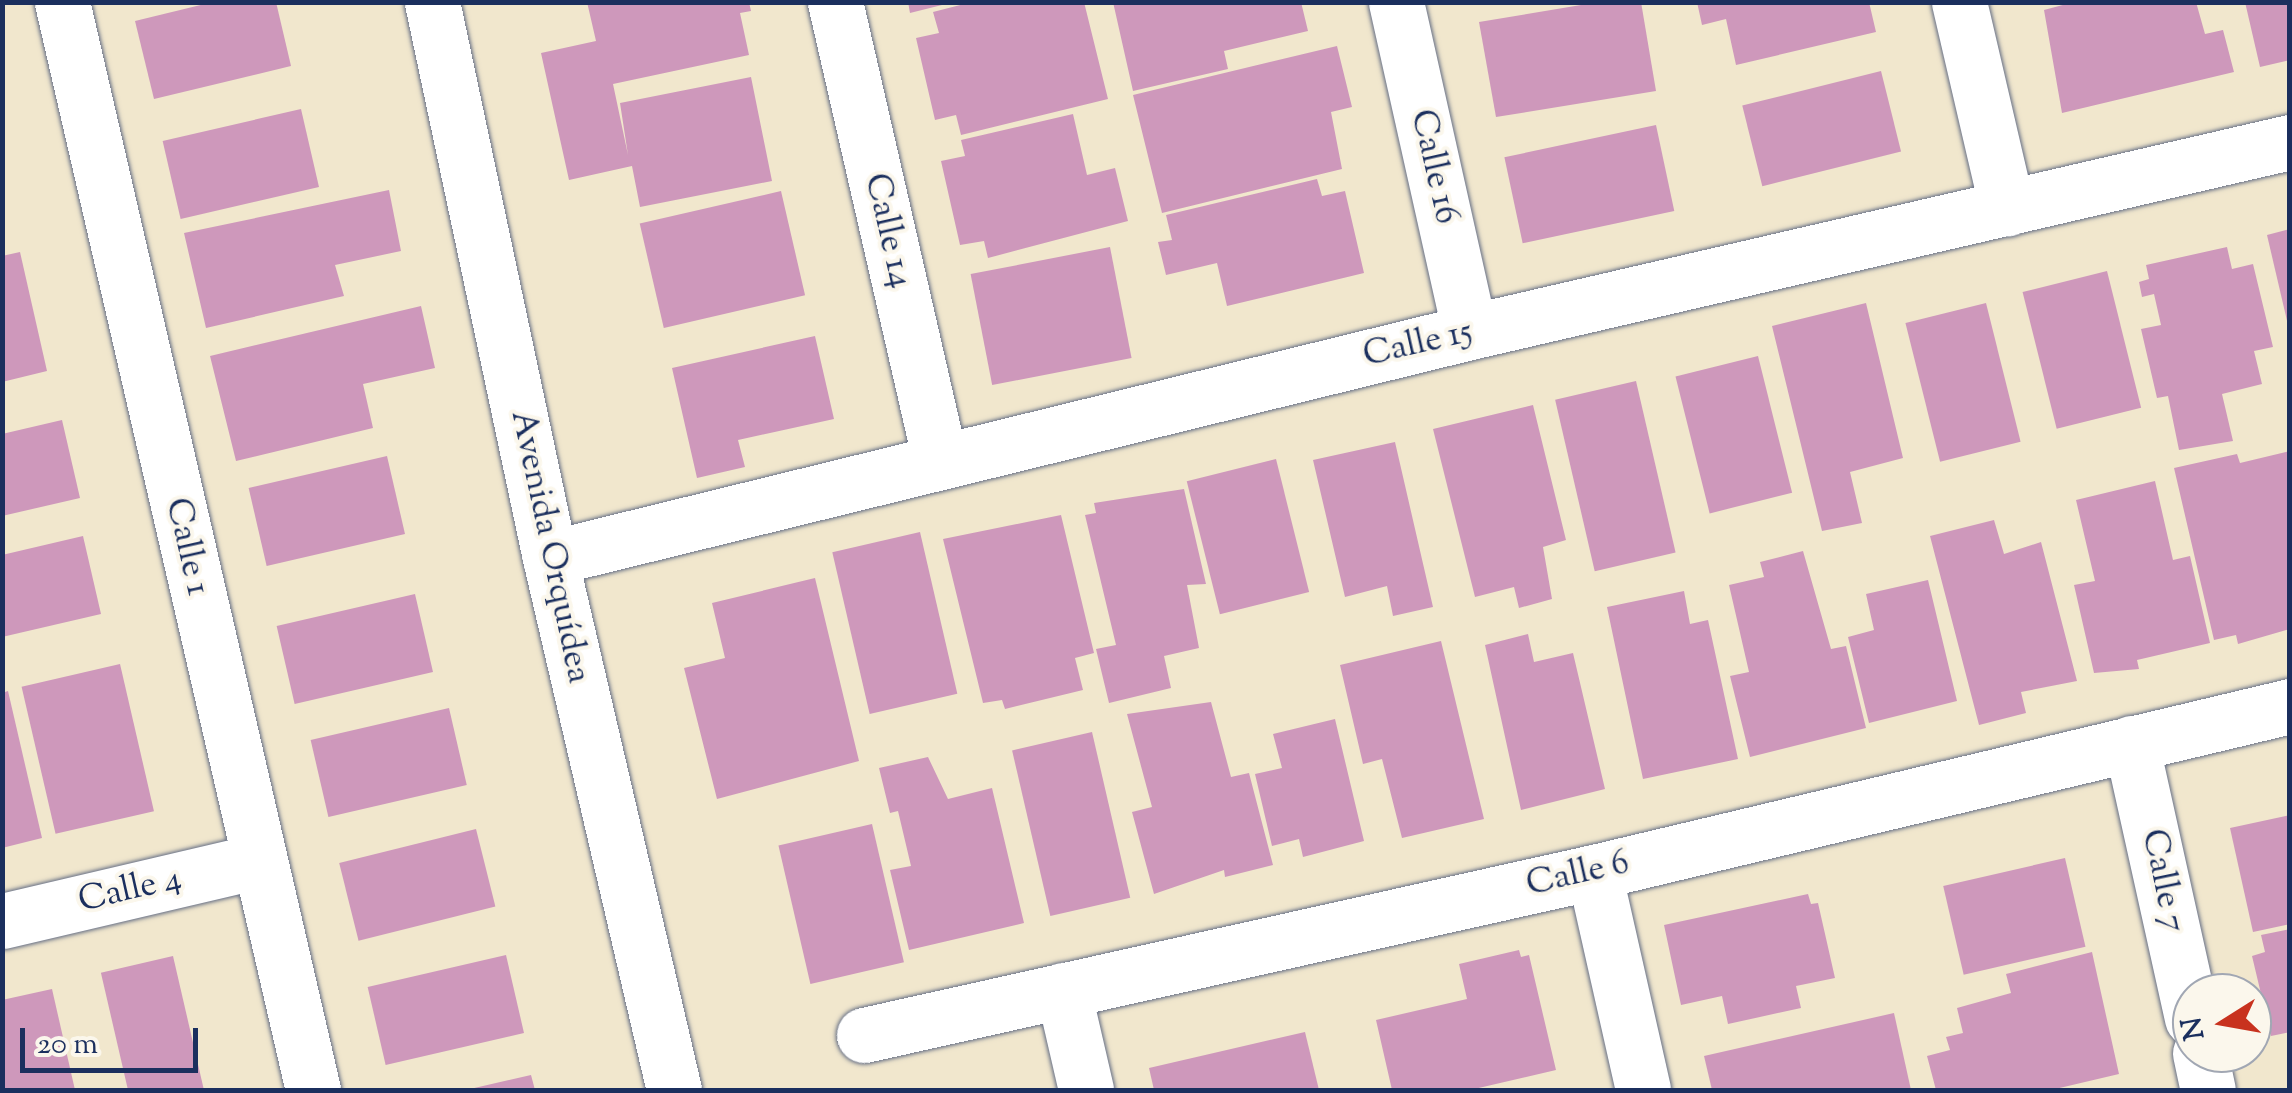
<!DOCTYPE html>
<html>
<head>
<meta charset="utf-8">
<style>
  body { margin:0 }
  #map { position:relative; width:2292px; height:1093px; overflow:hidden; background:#f1e7cd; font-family:"Sorts Mill Goudy",serif }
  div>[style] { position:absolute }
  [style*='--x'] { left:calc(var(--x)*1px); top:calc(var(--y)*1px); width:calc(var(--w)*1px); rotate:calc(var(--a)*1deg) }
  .building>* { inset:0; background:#ce98bb; transform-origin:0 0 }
  .roads { filter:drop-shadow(0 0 2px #666f85) drop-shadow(0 0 2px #666f85) }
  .minor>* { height:55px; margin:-27.5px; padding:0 27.5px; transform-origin:27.5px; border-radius:27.5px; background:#fff }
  span { translate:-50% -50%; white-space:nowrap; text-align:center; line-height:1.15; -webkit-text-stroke:8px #fbf7ec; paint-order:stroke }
  .street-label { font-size:35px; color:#1b2f5e }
  .frame { position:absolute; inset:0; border:5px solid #1b2f5e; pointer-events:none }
  .north { position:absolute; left:2172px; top:973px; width:100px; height:100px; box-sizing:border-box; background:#fbf7ec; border:2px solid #a1a7b3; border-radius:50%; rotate:259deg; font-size:28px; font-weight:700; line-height:40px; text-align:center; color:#1b2f5e }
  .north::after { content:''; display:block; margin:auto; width:35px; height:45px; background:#c8321e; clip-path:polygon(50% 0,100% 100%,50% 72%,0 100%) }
  .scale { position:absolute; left:20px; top:1028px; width:178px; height:45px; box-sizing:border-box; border:5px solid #1b2f5e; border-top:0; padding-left:12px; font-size:30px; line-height:35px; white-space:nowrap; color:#1b2f5e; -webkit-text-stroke:8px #fbf7ec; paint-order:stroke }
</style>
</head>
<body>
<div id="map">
  <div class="building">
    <div style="clip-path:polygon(213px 2px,276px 2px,291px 66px,154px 99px,135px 21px)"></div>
    <div style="clip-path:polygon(587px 2px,749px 2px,751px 11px,740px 13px,749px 55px,613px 84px,628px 155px,620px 103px,751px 77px,772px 181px,640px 207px,632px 166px,569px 180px,541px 53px,596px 41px)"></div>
    <div style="clip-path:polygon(908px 2px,946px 2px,946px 4px,910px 13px)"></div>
    <div style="clip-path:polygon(972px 2px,1084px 2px,1108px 99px,961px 135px,956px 115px,935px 120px,916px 38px,939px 33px,933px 12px)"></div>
    <div style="clip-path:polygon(1113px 2px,1301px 2px,1308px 31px,1224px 51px,1228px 69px,1133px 91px)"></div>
    <div style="clip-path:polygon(1599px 2px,1641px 2px,1656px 91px,1496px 117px,1479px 22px)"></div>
    <div style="clip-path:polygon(1697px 2px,1869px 2px,1876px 32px,1736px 65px,1726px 19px,1702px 25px)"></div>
    <div style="clip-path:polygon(2074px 2px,2196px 2px,2205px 34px,2223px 30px,2234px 72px,2062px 113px,2044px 10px)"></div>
    <div style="clip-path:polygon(2245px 2px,2290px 2px,2290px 60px,2260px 67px)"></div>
    <div style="clip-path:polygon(1337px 46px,1352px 107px,1331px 112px,1342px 169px,1162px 213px,1133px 95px)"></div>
    <div style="left:1881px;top:71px;width:83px;height:143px;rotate:76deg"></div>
    <div style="left:301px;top:109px;width:80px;height:142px;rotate:77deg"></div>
    <div style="clip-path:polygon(1073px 114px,1087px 175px,1115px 168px,1128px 221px,988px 258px,984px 241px,960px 245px,941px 161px,965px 156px,961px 140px)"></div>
    <div style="left:1656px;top:125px;width:88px;height:155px;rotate:78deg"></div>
    <div style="clip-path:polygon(1317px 179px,1322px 196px,1345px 191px,1364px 273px,1227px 306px,1217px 263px,1166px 275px,1158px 242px,1172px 240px,1166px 215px)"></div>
    <div style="clip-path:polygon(389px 190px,401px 251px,335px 265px,344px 296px,206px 328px,184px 233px)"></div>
    <div style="left:781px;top:191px;width:107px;height:145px;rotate:77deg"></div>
    <div style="clip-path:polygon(2290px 229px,2290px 325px,2288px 325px,2267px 235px)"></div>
    <div style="left:1110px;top:247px;width:113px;height:142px;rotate:79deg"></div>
    <div style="clip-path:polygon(2227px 247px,2232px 269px,2253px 264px,2273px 347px,2254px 351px,2262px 384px,2222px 394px,2233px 441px,2179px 450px,2168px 396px,2157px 398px,2141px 329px,2161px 325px,2154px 294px,2142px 297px,2139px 282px,2149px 279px,2146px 265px)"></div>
    <div style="clip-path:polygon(20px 252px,47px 371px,2px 382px,2px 256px)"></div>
    <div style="left:2107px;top:271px;width:141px;height:87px;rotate:76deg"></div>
    <div style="clip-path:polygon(1866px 303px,1903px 458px,1850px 472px,1862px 523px,1822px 531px,1772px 326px)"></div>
    <div style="left:1986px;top:303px;width:143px;height:83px;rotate:76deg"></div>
    <div style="clip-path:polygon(421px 306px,435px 368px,363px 384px,373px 428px,236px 461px,210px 356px)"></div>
    <div style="clip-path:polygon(815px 336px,834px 419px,738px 440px,745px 467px,697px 478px,672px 368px)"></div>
    <div style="left:1758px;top:356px;width:141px;height:85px;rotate:76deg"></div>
    <div style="left:1636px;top:381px;width:176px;height:83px;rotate:77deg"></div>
    <div style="clip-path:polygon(1533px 405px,1566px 540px,1543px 547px,1552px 599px,1519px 608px,1514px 587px,1475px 597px,1433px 429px)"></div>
    <div style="clip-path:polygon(62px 420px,80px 498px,2px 516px,2px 434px)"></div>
    <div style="clip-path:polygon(1395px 442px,1433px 607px,1393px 616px,1387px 586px,1345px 597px,1313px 460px)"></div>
    <div style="clip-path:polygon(2290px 451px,2290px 629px,2238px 644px,2236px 635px,2214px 640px,2174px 468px,2237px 454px,2240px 463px)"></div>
    <div style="left:387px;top:456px;width:80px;height:142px;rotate:77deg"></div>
    <div style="left:1276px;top:459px;width:137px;height:92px;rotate:76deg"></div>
    <div style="clip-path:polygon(2155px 481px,2173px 560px,2190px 556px,2210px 643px,2137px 660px,2139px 669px,2094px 673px,2074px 585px,2095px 581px,2076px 500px)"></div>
    <div style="clip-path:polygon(1184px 489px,1206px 584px,1187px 585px,1199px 648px,1164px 656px,1171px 688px,1109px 703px,1096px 649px,1116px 645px,1085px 515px,1096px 513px,1094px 503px)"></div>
    <div style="clip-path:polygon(1061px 515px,1094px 653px,1075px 658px,1083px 690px,1005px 709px,1002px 700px,983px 703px,943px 539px)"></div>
    <div style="clip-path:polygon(1994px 520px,2004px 554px,2041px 542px,2077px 681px,2021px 692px,2026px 713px,1979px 725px,1930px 536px)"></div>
    <div style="left:920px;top:532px;width:166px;height:90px;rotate:77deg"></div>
    <div style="clip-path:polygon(83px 536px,101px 614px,2px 637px,2px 555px)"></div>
    <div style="clip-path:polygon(1803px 551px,1831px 649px,1846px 646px,1866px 728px,1750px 757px,1730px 676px,1749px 672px,1729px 585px,1764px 577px,1760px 562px)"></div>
    <div style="clip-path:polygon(815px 578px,859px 761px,717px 799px,684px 668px,725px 658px,712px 603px)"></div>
    <div style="clip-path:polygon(1928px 580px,1957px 701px,1869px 723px,1848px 637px,1874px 630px,1866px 594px)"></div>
    <div style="clip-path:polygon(1684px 591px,1690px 624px,1708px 620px,1738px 759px,1643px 779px,1607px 607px)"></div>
    <div style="left:415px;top:594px;width:80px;height:142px;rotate:77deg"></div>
    <div style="clip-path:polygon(1528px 634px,1534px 662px,1573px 653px,1605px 789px,1521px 810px,1485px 645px)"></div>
    <div style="clip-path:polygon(1441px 641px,1484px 819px,1402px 838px,1382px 759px,1363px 764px,1340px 665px)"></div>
    <div style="left:120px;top:664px;width:151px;height:101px;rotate:77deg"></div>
    <div style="clip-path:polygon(8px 691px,42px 838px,2px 848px,2px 693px)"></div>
    <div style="clip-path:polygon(1211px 702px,1231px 777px,1249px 773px,1273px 865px,1225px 877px,1224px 870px,1154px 894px,1132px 812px,1152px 807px,1127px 714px)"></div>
    <div style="left:449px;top:708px;width:79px;height:142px;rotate:77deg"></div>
    <div style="clip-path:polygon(1335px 719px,1364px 841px,1303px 857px,1299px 839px,1272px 846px,1255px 774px,1282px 768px,1273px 734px)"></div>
    <div style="left:1092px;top:732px;width:170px;height:82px;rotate:77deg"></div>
    <div style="clip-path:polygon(928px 757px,948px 799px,992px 788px,1024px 923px,909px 950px,890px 870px,911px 866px,898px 811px,890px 813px,879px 768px)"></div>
    <div style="clip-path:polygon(2290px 815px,2290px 924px,2253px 932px,2230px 828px)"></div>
    <div style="left:872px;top:824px;width:142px;height:96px;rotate:77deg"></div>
    <div style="left:476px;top:829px;width:80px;height:141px;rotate:76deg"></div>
    <div style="left:2065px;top:858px;width:91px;height:125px;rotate:77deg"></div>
    <div style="clip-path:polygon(1808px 894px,1811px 904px,1818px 903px,1835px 978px,1796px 986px,1801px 1008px,1728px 1024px,1722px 996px,1681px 1005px,1664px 925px)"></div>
    <div style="clip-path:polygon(2290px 929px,2290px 1032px,2271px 1036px,2252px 956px,2265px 952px,2261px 935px)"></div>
    <div style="clip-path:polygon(1519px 950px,1521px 957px,1529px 955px,1556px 1070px,1470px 1090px,1392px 1090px,1376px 1020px,1467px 999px,1459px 964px)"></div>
    <div style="clip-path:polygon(2092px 952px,2119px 1074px,2051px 1090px,1936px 1090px,1927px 1056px,1950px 1050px,1946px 1037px,1963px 1033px,1957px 1008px,2011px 993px,2006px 974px)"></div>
    <div style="left:506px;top:955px;width:80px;height:142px;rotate:77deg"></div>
    <div style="left:173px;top:956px;width:138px;height:74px;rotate:77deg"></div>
    <div style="clip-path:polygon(52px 989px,75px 1090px,2px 1090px,2px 1000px)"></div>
    <div style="clip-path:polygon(1894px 1013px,1911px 1090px,1712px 1090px,1704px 1056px)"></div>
    <div style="clip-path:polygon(1305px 1032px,1319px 1090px,1154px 1090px,1149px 1068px)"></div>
    <div style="clip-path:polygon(531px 1075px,535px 1090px,470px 1090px,470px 1089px)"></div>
  </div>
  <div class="roads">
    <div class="minor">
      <div style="--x:62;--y:2;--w:1117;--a:77.01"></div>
      <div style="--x:432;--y:2;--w:568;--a:78.02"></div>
      <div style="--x:550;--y:558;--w:546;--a:76.88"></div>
      <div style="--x:835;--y:2;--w:470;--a:77.1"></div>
      <div style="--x:1396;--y:2;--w:338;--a:77.4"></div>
      <div style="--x:1959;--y:2;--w:212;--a:76.9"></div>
      <div style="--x:550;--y:558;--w:947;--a:-13.8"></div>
      <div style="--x:1470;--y:332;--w:842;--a:-13.05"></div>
      <div style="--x:2131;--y:743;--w:282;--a:77.5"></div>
      <div style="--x:1594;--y:872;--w:223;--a:77.3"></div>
      <div style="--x:2;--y:921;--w:263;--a:-13.2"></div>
      <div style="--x:1063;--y:990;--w:103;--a:77"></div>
      <div style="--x:864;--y:1035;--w:748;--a:-12.59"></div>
      <div style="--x:1594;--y:872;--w:716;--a:-13.41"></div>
      <div style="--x:2200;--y:1053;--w:38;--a:78"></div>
    </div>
  </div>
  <div class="street-label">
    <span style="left:1433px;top:167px;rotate:77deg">Calle 16</span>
    <span style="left:887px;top:231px;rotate:77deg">Calle 14</span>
    <span style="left:1418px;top:345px;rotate:-13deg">Calle 15</span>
    <span style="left:186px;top:547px;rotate:77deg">Calle 1</span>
    <span style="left:549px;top:547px;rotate:78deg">Avenida Orquídea</span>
    <span style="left:1578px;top:875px;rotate:-13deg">Calle 6</span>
    <span style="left:2162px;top:881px;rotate:78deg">Calle 7</span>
    <span style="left:130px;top:891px;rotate:-13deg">Calle 4</span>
  </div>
  <div class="frame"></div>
  <div class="north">N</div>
  <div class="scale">20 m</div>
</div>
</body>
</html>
